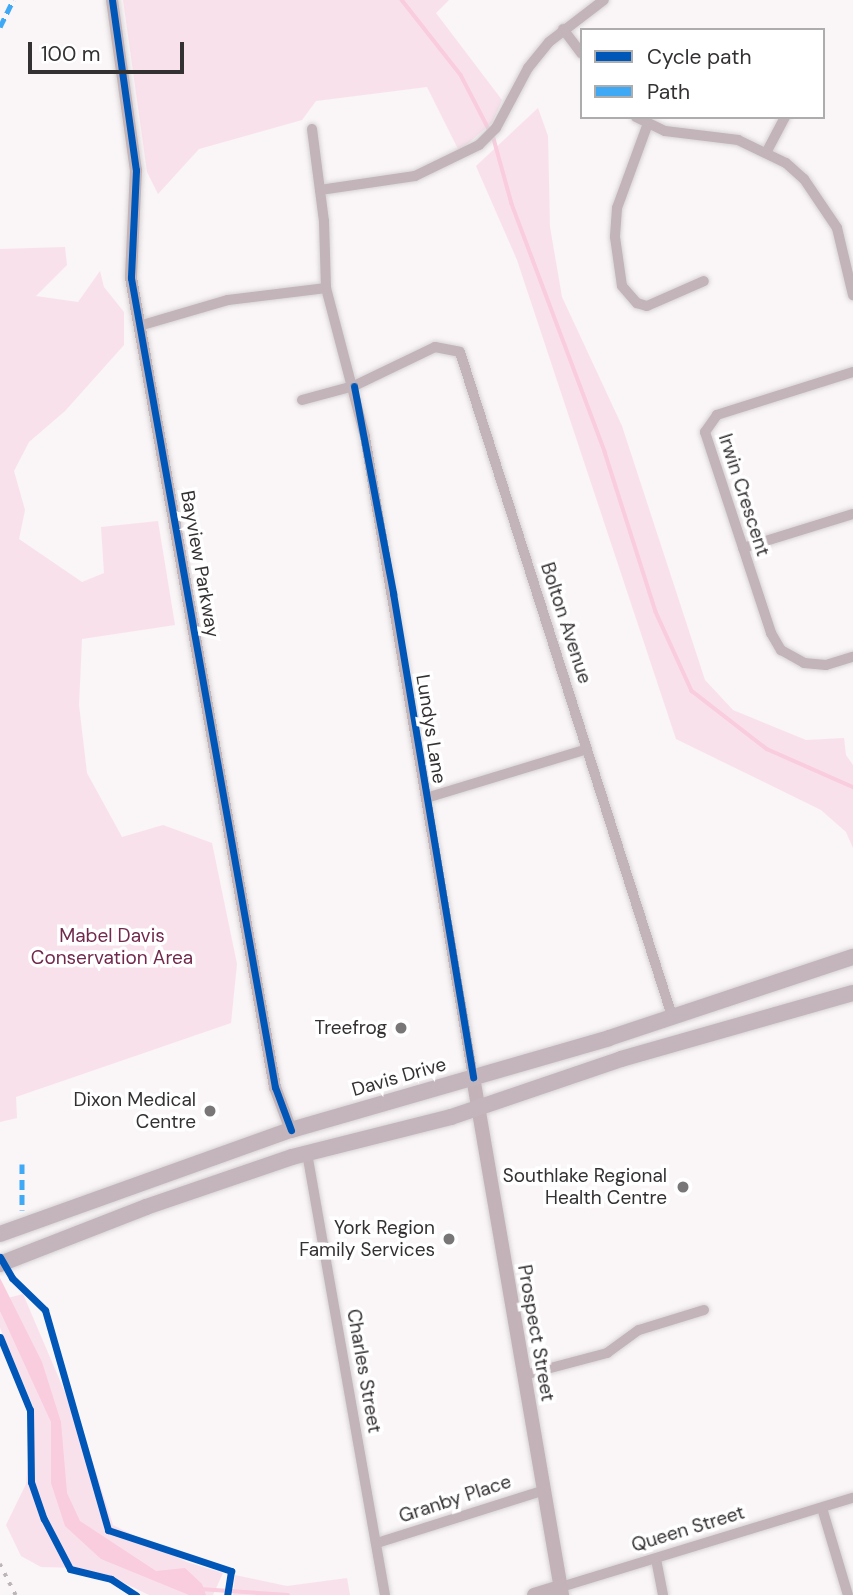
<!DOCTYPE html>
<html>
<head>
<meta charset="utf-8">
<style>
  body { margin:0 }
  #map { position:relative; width:853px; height:1595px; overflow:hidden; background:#faf5f7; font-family:"DM Sans",sans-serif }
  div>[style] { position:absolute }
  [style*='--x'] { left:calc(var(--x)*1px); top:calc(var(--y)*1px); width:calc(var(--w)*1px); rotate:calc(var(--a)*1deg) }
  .green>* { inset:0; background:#f9e1eb }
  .water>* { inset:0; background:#f9ccde }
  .stream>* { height:3.5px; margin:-1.75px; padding:0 1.75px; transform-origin:1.75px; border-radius:1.75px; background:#f9ccde }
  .roads { filter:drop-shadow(0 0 2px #d6d3d4) drop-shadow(0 0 2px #d6d3d4) }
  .minor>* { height:10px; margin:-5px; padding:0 5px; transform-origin:5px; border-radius:5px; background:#c3b4ba }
  .tertiary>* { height:12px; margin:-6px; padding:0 6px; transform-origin:6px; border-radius:6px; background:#c3b4ba }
  .secondary>* { height:14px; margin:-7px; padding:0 7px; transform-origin:7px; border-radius:7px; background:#c3b3b9 }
  .primary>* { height:16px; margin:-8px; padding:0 8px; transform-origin:8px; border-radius:8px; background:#c4b5bc }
  .rail>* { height:3.5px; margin-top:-1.75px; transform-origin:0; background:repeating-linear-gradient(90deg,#beb5b8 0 3.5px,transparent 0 10.5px) }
  .quiet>* { height:5px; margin-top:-2.5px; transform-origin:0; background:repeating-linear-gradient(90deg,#3fa9f5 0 10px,transparent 0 15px) }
  .cycleway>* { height:7px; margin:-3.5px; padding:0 3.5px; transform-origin:3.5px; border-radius:3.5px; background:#0057b8 }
  .dots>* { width:19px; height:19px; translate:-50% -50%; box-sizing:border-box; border:4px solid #fff; border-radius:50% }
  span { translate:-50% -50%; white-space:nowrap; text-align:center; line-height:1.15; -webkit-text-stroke:7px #fff; paint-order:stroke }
  .street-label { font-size:19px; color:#343132 }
  .park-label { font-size:19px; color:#71294c }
  .poi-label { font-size:19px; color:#343132 }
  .right { translate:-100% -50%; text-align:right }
  .legend { position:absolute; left:580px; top:28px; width:245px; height:91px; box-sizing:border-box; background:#fff; border:2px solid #aeadad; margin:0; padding:9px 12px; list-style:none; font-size:21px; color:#343132 }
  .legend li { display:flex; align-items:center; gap:14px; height:35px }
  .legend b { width:35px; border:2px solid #aeadad }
  .scale { position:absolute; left:28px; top:42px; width:156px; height:32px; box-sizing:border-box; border:4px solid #343132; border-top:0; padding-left:9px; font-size:21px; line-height:24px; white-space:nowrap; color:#343132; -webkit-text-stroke:5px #fff; paint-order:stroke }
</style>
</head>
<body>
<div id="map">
  <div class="green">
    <div style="clip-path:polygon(123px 0,449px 0,436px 13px,502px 100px,492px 123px,459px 151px,427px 87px,316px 101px,302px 120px,199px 149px,158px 194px,147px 172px)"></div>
    <div style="clip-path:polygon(538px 108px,548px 136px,550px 227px,562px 297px,622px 426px,705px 680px,733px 710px,806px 740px,844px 738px,846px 755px,853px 765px,853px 848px,846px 832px,821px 810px,676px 739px,517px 260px,476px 166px)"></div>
    <div style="clip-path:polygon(65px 247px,67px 265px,36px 296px,78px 302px,100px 271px,104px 287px,124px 312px,124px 345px,65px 411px,29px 442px,14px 471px,25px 510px,19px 539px,82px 582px,104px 573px,101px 527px,158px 521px,175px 625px,82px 639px,79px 705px,87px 773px,122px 837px,163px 825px,212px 843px,237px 964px,231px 1023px,16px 1097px,17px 1118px,0 1122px,0 249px)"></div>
    <div style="clip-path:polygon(23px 1294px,87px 1444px,113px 1525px,187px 1562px,223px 1573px,213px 1595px,149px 1595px,118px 1580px,78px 1568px,41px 1567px,21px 1556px,6px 1525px,26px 1484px,33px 1406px,0 1328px,0 1300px)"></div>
    <div style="clip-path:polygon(235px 1575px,287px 1586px,347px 1578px,350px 1595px,233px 1595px)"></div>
  </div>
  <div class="water">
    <div style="clip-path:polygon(0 1278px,42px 1362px,61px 1422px,67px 1493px,80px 1521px,156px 1571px,185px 1568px,202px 1584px,206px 1595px,189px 1595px,101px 1559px,65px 1526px,51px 1483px,51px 1422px,0 1311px)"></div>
  </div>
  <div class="stream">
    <div style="--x:402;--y:0;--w:95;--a:51.8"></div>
    <div style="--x:461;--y:75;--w:72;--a:62.7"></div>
    <div style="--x:494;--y:139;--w:67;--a:74.5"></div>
    <div style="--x:512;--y:204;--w:265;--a:69.4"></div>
    <div style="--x:605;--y:452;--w:168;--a:72.3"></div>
    <div style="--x:656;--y:612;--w:87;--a:65.5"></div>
    <div style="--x:692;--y:691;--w:95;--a:37.7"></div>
    <div style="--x:767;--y:749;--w:94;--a:23.8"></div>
    <div style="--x:200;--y:1589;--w:88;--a:3.9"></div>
  </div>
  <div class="roads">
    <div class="minor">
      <div style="--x:563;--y:29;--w:31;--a:53"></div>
      <div style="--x:636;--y:117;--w:32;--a:26"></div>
      <div style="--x:665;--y:131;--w:74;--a:7"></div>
      <div style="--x:738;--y:140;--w:53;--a:25.6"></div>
      <div style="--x:786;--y:163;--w:24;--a:42"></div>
      <div style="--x:804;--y:179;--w:59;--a:56"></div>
      <div style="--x:837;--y:228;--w:69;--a:76.6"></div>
      <div style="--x:647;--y:126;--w:87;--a:110.1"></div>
      <div style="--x:617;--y:208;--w:29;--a:94"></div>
      <div style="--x:615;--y:237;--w:49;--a:81.9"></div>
      <div style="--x:622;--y:286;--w:23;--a:49"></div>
      <div style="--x:637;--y:303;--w:10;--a:17"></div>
      <div style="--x:647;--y:306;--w:62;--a:-23.7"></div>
      <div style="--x:312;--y:129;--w:93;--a:82.6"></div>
      <div style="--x:324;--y:221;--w:67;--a:88.3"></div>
      <div style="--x:326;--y:288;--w:154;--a:75.3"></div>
      <div style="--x:365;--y:437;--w:649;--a:80.42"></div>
      <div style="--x:766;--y:153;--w:41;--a:-62.2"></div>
      <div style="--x:320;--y:190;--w:96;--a:-8.4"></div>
      <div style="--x:415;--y:176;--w:71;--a:-25.8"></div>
      <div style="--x:479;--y:145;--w:24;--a:-45"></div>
      <div style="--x:496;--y:128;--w:68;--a:-61.9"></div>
      <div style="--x:528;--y:68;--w:33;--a:-51"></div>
      <div style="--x:549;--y:42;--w:69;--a:-37.4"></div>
      <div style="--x:139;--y:326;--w:93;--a:-16.3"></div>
      <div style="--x:228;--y:300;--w:99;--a:-7"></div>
      <div style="--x:853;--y:372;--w:143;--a:162.5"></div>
      <div style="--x:717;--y:415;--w:21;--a:125"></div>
      <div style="--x:705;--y:432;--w:212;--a:71.8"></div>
      <div style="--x:771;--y:633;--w:20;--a:60"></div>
      <div style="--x:781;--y:650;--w:26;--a:29"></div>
      <div style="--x:804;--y:663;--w:22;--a:5"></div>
      <div style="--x:826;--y:665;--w:28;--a:-17"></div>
      <div style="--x:302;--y:400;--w:54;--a:-15.1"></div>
      <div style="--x:354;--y:386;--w:90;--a:-25.7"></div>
      <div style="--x:435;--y:347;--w:25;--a:11"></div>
      <div style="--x:460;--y:352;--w:697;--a:72.29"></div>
      <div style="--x:743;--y:548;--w:115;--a:-17.2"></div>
      <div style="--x:426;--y:798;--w:168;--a:-16.9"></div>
      <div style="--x:307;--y:1153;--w:449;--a:80"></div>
      <div style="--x:524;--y:1375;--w:86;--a:-14.8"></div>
      <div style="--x:607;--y:1353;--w:39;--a:-36"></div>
      <div style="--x:639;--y:1330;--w:68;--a:-17.1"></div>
      <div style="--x:822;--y:1508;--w:91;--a:73.4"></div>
      <div style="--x:377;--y:1543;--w:176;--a:-17.5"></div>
      <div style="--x:656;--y:1559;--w:37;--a:79"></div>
      <div style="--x:561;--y:1587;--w:305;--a:-17"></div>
    </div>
    <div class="tertiary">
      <div style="--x:112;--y:0;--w:172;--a:82"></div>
      <div style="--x:136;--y:170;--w:108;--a:92.7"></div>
      <div style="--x:131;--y:278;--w:822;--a:79.91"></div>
      <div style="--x:275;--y:1087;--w:46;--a:69.6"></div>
    </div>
    <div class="secondary">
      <div style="--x:473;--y:1077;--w:526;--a:80.25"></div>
      <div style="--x:534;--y:1595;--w:28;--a:-17"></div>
    </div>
    <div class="primary">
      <div style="--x:0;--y:1234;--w:309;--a:-19.7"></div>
      <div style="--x:291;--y:1130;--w:331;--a:-16.1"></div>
      <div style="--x:609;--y:1038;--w:257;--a:-18.4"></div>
      <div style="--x:0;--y:1264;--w:157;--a:-21.3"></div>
      <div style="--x:146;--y:1207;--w:154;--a:-18.9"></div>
      <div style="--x:292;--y:1157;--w:164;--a:-14.1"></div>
      <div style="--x:451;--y:1117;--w:180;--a:-18.8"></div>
      <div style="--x:621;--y:1059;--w:241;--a:-15.9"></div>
    </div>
  </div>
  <div class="rail">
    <div style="--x:0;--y:1564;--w:35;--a:63"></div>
  </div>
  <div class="quiet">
    <div style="--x:0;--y:27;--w:30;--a:-64"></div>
    <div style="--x:22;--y:1164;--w:46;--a:90"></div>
  </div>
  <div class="cycleway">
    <div style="--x:112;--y:0;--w:172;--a:82"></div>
    <div style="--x:136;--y:170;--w:108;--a:92.7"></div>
    <div style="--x:131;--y:278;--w:822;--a:79.91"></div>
    <div style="--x:275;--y:1087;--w:46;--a:69.6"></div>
    <div style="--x:354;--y:386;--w:211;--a:79.3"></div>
    <div style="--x:393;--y:593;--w:491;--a:80.6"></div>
    <div style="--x:0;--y:1257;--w:24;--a:60"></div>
    <div style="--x:12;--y:1278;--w:46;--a:44.1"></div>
    <div style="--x:45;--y:1310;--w:229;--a:74"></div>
    <div style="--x:108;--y:1530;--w:130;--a:18.4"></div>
    <div style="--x:231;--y:1571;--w:24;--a:99"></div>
    <div style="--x:0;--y:1337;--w:79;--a:67.7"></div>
    <div style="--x:30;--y:1410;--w:72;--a:89.2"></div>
    <div style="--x:31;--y:1482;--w:39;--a:71"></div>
    <div style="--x:44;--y:1519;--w:56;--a:62.5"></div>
    <div style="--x:70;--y:1569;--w:42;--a:13.7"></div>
    <div style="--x:111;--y:1579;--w:30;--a:33"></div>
  </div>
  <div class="dots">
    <div style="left:401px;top:1028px;background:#797677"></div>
    <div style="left:210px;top:1111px;background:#797677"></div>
    <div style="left:683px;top:1187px;background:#797677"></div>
    <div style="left:449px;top:1239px;background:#797677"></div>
  </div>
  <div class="street-label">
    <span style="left:744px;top:495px;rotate:72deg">Irwin Crescent</span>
    <span style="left:200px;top:564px;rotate:80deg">Bayview Parkway</span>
    <span style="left:566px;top:623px;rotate:72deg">Bolton Avenue</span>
    <span style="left:431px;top:729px;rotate:81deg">Lundys Lane</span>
    <span style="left:399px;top:1077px;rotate:-16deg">Davis Drive</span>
    <span style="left:536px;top:1333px;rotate:80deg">Prospect Street</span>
    <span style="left:364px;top:1371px;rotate:80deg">Charles Street</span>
    <span style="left:455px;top:1499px;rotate:-18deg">Granby Place</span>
    <span style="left:688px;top:1529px;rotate:-17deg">Queen Street</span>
  </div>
  <div class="park-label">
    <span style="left:112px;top:947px">Mabel Davis<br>Conservation Area</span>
  </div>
  <div class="poi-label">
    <span class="right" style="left:387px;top:1028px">Treefrog</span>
    <span class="right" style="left:196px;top:1111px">Dixon Medical<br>Centre</span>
    <span class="right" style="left:667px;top:1187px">Southlake Regional<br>Health Centre</span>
    <span class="right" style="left:435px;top:1239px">York Region<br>Family Services</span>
  </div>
  <ul class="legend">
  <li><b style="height:9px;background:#0057b8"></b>Cycle path</li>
  <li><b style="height:9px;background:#3fa9f5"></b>Path</li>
  </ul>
  <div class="scale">100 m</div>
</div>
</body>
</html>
